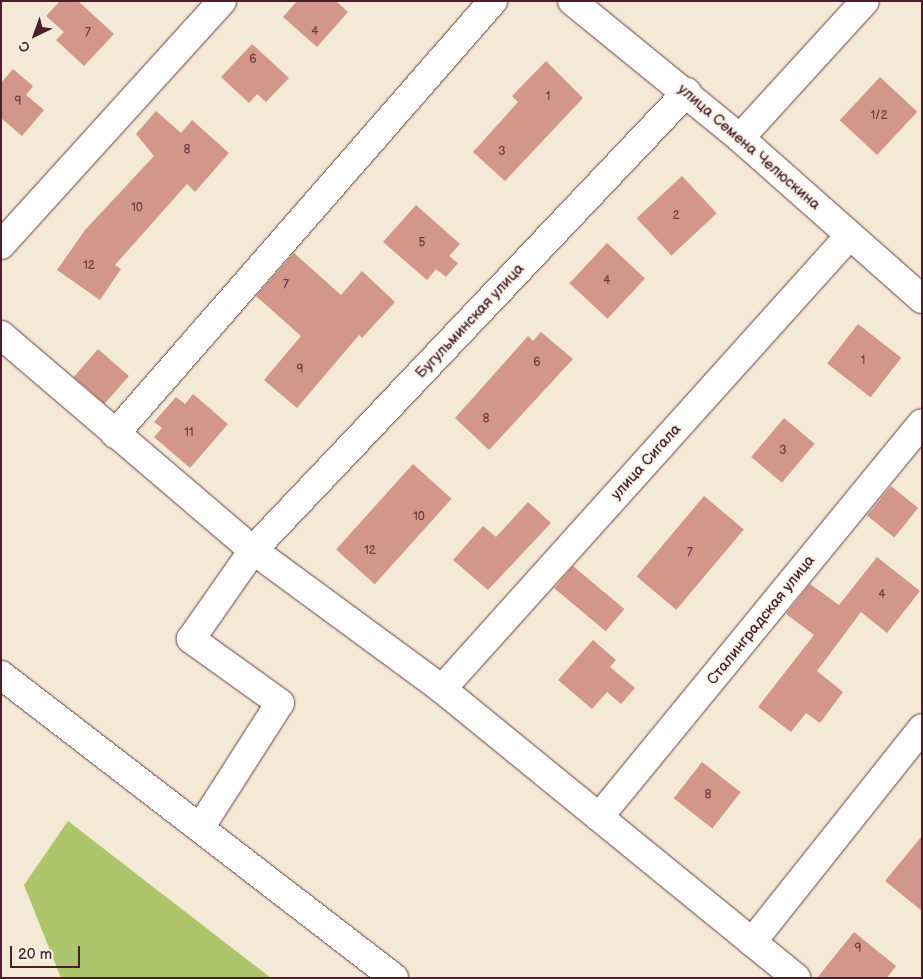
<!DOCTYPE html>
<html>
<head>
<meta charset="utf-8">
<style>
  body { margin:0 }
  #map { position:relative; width:923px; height:979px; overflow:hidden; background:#f4e9d4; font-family:"Balsamiq Sans",sans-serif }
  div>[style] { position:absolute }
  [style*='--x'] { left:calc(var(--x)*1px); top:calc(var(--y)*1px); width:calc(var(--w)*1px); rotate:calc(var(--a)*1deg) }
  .green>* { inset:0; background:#adc56a }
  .building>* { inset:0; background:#d3968a; transform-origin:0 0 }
  .roads { filter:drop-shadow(0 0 1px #643d44) drop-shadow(0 0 1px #643d44) }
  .minor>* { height:28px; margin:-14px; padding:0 14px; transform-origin:14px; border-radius:14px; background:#fff }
  .major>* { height:28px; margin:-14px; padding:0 14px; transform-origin:14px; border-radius:14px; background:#fff }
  span { translate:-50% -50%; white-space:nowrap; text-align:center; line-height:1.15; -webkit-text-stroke:4.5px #f7f3e8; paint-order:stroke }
  .number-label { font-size:12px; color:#6c3d43 }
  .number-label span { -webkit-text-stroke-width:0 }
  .street-label { font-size:15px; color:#4a1f2b }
  .frame { position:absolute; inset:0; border:2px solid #4a1f2b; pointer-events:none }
  .north { position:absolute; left:10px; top:10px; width:50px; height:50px; -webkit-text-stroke:4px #f7f3e8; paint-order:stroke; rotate:222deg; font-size:14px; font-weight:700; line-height:20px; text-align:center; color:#4a1f2b }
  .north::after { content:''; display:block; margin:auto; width:18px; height:22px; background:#4a1f2b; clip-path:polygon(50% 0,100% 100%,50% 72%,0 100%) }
  .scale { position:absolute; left:10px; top:946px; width:70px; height:22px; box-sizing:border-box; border:2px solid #4a1f2b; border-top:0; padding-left:6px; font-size:15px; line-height:18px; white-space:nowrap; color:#4a1f2b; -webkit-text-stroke:4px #f7f3e8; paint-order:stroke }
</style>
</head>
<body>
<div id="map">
  <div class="green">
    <div style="clip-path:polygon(68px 821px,271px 978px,61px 978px,24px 885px)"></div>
  </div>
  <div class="building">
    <div style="clip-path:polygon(60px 1px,78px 1px,114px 34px,84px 66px,56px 40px,64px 32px,46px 16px)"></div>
    <div style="clip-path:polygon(297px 1px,336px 1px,348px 12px,317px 47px,283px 17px)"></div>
    <div style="clip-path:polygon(252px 44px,289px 78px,266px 102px,257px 94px,249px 103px,221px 77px)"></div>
    <div style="clip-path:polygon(546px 61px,583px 98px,505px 181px,473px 152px,518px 102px,512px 96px)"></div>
    <div style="clip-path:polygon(13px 69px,33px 86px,26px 95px,44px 110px,22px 136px,1px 118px,1px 83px)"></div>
    <div style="left:880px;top:77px;width:51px;height:59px;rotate:43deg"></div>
    <div style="clip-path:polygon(156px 111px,181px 133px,192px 120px,229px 153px,195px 192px,187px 184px,115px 265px,121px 269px,100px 300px,57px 270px,85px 230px,154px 156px,136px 134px)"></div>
    <div style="left:682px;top:176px;width:51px;height:62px;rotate:47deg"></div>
    <div style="clip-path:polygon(416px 205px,460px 244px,449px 256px,458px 263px,446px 277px,436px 269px,427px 280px,383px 242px)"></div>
    <div style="left:607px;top:243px;width:52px;height:55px;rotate:43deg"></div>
    <div style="clip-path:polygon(294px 253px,341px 295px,362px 271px,395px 302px,362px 338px,359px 335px,297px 408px,264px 380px,301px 336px,256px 296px)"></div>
    <div style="left:858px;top:324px;width:55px;height:50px;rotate:38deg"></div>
    <div style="clip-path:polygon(541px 332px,573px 359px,489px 450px,455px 418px,528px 336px,533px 341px)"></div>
    <div style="left:98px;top:349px;width:41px;height:37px;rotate:41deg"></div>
    <div style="clip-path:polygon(193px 394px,228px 424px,190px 468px,154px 437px,162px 428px,154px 422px,176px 397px,185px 404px)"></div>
    <div style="left:784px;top:418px;width:40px;height:51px;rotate:40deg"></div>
    <div style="left:413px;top:464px;width:52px;height:115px;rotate:42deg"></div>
    <div style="left:891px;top:486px;width:35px;height:38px;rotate:39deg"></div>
    <div style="left:704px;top:496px;width:52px;height:105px;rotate:40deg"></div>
    <div style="clip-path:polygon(528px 502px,551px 523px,488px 590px,453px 560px,483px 526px,496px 537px)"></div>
    <div style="clip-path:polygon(877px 557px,920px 591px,887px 633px,861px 612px,817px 671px,843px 692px,820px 723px,806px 713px,791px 732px,758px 707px,814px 635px,786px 614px,810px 584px,839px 605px)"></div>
    <div style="left:573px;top:566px;width:67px;height:29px;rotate:40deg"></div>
    <div style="clip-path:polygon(593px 640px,616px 660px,610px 667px,635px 688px,621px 704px,607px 692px,592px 709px,558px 680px)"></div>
    <div style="left:702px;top:762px;width:49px;height:46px;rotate:38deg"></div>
    <div style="clip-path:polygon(922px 836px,922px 911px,885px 881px)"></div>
    <div style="clip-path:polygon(854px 932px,896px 966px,887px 978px,817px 978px)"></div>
  </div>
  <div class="roads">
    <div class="minor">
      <div style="--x:572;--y:1;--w:217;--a:39.2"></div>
      <div style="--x:740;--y:138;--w:243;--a:41.5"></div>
      <div style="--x:740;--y:138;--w:185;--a:-47.6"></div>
      <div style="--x:1;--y:245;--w:329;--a:-47.8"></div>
      <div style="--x:1;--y:335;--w:331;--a:40.5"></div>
      <div style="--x:253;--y:550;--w:235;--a:36.3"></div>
      <div style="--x:442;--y:689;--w:457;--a:39.2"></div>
      <div style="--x:115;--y:434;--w:575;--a:-48.88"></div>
      <div style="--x:442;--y:689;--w:610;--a:-48.05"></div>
      <div style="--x:599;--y:817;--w:509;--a:-50.66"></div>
      <div style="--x:200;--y:828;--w:148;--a:-57.4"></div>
      <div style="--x:280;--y:703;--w:110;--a:-144.3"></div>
      <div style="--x:191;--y:639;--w:108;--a:-55.1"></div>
      <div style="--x:253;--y:550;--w:631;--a:-46.54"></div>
      <div style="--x:752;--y:942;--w:273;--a:-51.5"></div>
    </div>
    <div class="major">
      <div style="--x:1;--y:675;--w:496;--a:37.6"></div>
    </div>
  </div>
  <div class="number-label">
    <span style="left:315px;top:32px">4</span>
    <span style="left:88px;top:33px">7</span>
    <span style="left:253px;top:60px">6</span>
    <span style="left:548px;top:97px">1</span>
    <span style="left:18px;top:102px">9</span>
    <span style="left:879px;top:116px">1/2</span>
    <span style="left:187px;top:150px">8</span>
    <span style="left:502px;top:152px">3</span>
    <span style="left:137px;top:208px">10</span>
    <span style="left:676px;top:216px">2</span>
    <span style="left:422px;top:243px">5</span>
    <span style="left:89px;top:266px">12</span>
    <span style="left:607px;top:281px">4</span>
    <span style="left:286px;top:285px">7</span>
    <span style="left:863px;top:361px">1</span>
    <span style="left:537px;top:363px">6</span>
    <span style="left:300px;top:370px">9</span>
    <span style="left:486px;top:419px">8</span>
    <span style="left:189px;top:433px">11</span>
    <span style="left:783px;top:451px">3</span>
    <span style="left:419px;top:517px">10</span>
    <span style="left:370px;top:551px">12</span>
    <span style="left:690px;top:553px">7</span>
    <span style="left:882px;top:595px">4</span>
    <span style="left:708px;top:795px">8</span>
    <span style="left:858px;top:949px">9</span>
  </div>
  <div class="street-label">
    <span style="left:749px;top:147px;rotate:41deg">улица Семена Челюскина</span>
    <span style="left:470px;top:321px;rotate:-47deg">Бугульминская улица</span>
    <span style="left:646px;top:462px;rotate:-48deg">улица Сигала</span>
    <span style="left:761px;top:620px;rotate:-51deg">Сталинградская улица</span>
  </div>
  <div class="frame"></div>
  <div class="north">С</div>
  <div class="scale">20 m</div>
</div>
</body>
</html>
